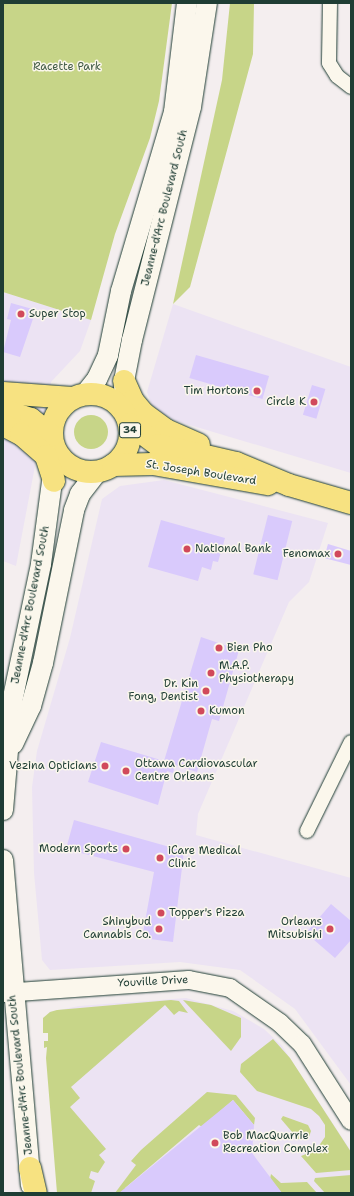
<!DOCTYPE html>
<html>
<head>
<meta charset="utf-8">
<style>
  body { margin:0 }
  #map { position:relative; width:354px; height:1196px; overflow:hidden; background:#f4eeef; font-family:"Shantell Sans",sans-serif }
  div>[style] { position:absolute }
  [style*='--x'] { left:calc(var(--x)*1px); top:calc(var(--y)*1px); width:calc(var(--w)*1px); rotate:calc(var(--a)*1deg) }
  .built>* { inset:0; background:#ece3f3 }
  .green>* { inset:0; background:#c7d588 }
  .round { border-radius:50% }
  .building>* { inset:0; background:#d9cafc; transform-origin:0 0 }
  .roads { filter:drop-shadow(0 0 1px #1f3d34) drop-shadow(0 0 1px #1f3d34) }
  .minor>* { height:14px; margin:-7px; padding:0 7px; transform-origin:7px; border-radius:7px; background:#fbf7ec }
  .tertiary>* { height:18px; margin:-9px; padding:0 9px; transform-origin:9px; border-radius:9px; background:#fbf7ec }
  .secondary>* { height:20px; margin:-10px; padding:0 10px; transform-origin:10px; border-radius:10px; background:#fbf7ec }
  .primary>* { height:22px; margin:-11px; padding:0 11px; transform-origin:11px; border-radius:11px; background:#f7e281 }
  .primary>.ring { margin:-11px; padding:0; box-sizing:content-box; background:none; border:22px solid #f7e281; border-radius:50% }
  .motorway>* { height:22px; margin:-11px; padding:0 11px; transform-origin:11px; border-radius:11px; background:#f7e281 }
  .dots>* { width:11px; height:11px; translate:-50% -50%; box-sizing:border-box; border:2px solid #fbf7ec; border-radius:50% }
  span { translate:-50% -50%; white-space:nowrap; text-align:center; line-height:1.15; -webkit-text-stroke:3px #fbf7ec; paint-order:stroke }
  .shield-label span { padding:1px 3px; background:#fbf7ec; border:1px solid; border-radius:3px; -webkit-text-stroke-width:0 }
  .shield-label { font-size:10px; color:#1f3d34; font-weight:700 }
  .park-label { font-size:11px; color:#415b45 }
  .street-label { font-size:11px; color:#1f3d34 }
  .poi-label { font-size:11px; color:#1f3d34 }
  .left { translate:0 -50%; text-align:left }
  .right { translate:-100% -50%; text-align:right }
  .frame { position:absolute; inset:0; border:4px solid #1f3d34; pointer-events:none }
</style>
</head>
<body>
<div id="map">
  <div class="built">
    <div style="clip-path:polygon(3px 292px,91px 320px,80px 351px,51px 382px,16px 566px,3px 561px)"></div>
    <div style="clip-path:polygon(173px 304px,351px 367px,351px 473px,173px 420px,153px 408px,147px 392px)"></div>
    <div style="clip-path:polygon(164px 480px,328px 523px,309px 582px,289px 602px,198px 814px,196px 835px,351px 878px,351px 1085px,295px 1009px,240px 970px,180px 962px,50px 970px,42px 960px,34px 873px,32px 787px,37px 751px,70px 638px,102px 499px,120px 486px)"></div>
    <div style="clip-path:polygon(186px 998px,233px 1011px,264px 1029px,282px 1046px,351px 1151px,351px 1193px,68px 1193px,49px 1012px,79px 1006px)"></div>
  </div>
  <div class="green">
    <div style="clip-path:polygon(3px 3px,172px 3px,159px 101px,150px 138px,115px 234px,91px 320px,3px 292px)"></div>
    <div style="clip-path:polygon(230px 3px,254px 3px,253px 54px,190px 287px,173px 304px,222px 80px)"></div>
    <div class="round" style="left:74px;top:415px;width:34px;height:34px"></div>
    <div style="clip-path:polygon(171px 1000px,179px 1001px,188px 1013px,179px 1011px,174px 1015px,165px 1005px,71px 1087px,80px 1098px,70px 1107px,106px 1149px,99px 1155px,105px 1162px,98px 1173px,91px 1171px,89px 1178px,95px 1181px,91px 1193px,57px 1193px,46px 1058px,47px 1047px,44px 1048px,44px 1041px,48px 1041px,48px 1033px,43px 1033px,43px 1018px,50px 1012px,57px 1010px)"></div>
    <div style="clip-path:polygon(183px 1000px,211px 1005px,241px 1018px,241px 1037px,231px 1051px)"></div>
    <div style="clip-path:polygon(273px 1039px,290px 1058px,351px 1152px,351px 1170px,316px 1173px,301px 1156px,316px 1150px,325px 1137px,325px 1125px,319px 1116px,311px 1109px,257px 1091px,240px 1072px,241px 1064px)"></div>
    <div style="clip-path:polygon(207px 1092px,236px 1095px,255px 1118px,254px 1125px,233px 1100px,202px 1127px,199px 1125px,125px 1188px,129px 1193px,115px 1193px,136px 1165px,131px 1161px,141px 1150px)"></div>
    <div style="clip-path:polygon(283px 1116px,308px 1125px,311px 1131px,309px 1137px,298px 1139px,281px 1119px)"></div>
    <div style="clip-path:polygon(271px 1174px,281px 1183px,307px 1182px,317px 1193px,282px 1193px,270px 1179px)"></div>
    <div style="clip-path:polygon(351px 1175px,351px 1193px,325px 1193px,314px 1181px,315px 1178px)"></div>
  </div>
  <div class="building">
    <div style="clip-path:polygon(11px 303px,36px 310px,20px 357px,3px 352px,11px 320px,7px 319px)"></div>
    <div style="left:196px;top:355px;width:76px;height:24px;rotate:16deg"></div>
    <div style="left:312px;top:385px;width:14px;height:31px;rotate:17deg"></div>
    <div style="left:268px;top:515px;width:25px;height:61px;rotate:14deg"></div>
    <div style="clip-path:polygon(161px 520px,225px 538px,218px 562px,213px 561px,211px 570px,202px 567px,198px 581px,148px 567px)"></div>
    <div style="clip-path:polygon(328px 544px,351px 551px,351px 565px,324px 558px)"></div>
    <div style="clip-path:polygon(201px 637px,239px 650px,219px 721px,212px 719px,197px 772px,175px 765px,173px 773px,167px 771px,158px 805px,88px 782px,101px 742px,164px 761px)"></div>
    <div style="clip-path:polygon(74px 820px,184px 851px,173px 942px,142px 938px,154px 872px,66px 849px)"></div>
    <div style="clip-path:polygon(331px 904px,351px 921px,351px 940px,335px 958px,306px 933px)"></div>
    <div style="clip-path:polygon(233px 1100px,254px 1125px,252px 1153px,282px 1193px,119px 1193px)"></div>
  </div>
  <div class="roads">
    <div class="minor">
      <div style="--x:330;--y:3;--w:60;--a:91"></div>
      <div style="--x:329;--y:63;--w:15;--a:58"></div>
      <div style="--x:337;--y:76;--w:18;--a:38"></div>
      <div style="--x:307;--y:831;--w:99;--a:-63.7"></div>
    </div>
    <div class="tertiary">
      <div style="--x:3;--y:993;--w:186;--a:-4"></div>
      <div style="--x:189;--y:980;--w:42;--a:11"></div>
      <div style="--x:230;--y:988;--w:61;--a:35"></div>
      <div style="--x:280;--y:1023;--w:30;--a:44"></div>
      <div style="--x:302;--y:1044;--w:91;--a:57.5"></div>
    </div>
    <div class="secondary">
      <div style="--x:86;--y:393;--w:18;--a:-52"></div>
      <div style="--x:97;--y:379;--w:26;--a:-65"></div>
      <div style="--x:108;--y:355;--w:65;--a:-78.5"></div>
      <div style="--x:121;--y:291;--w:187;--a:-73.5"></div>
      <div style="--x:174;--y:112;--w:110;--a:-83.2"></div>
      <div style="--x:125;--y:412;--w:31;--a:-92"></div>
      <div style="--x:124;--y:381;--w:42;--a:-79"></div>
      <div style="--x:132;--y:340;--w:240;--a:-75.8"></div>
      <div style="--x:191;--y:107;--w:105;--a:-81.3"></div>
      <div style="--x:13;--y:744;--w:42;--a:-64.7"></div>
      <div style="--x:31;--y:706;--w:45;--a:-74.4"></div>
      <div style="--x:43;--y:663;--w:156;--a:-78.5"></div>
      <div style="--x:74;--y:510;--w:17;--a:-69"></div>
      <div style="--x:80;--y:494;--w:28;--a:-52"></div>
      <div style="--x:3;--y:810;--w:108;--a:-85.2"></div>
      <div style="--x:12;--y:702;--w:141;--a:-78.1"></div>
      <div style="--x:41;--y:564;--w:114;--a:-82.4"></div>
      <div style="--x:3;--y:860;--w:326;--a:85.1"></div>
    </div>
    <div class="primary">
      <div style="--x:124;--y:381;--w:22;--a:66"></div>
      <div style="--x:133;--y:401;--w:17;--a:50"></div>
      <div style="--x:144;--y:414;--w:27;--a:36"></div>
      <div style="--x:166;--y:430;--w:36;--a:24"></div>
      <div style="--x:3;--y:393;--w:69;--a:4.1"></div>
      <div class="ring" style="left:52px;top:394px;width:56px;height:56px"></div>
      <div style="--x:3;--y:410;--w:29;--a:18"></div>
      <div style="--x:31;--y:419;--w:26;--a:39"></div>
      <div style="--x:130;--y:424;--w:35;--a:37"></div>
      <div style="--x:158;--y:445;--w:80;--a:13"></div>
      <div style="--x:236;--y:463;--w:57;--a:22.5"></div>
      <div style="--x:289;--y:485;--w:65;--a:16.2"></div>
      <div style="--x:3;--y:425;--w:20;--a:27"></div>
      <div style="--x:21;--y:434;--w:33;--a:41"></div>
      <div style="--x:46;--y:456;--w:26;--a:72"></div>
      <div style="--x:113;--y:465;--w:40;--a:-1.4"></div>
      <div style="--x:153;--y:464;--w:117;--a:9.9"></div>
    </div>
    <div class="motorway">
      <div style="--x:30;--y:1168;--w:26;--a:77"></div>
    </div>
  </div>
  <div class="dots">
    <div style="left:21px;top:314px;background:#d1495b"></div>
    <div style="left:257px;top:391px;background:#d1495b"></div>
    <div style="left:314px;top:402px;background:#d1495b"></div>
    <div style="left:187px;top:549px;background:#d1495b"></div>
    <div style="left:338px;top:554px;background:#d1495b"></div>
    <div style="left:219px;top:648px;background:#d1495b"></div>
    <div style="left:211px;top:673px;background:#d1495b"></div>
    <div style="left:206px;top:691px;background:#d1495b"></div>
    <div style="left:201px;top:711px;background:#d1495b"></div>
    <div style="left:105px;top:766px;background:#d1495b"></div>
    <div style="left:126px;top:771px;background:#d1495b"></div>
    <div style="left:126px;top:849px;background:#d1495b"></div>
    <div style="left:160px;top:858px;background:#d1495b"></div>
    <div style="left:161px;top:913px;background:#d1495b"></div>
    <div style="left:159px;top:929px;background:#d1495b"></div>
    <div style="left:330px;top:929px;background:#d1495b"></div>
    <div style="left:215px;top:1143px;background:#d1495b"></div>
  </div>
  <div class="shield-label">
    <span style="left:130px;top:430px">34</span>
  </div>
  <div class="park-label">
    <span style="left:67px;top:67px">Racette Park</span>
  </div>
  <div class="street-label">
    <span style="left:165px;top:208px;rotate:-76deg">Jeanne-d'Arc Boulevard South</span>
    <span style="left:201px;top:473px;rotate:9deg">St. Joseph Boulevard</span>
    <span style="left:31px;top:605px;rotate:-79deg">Jeanne-d'Arc Boulevard South</span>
    <span style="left:153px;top:982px;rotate:-3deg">Youville Drive</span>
    <span style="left:21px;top:1075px;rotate:-96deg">Jeanne-d'Arc Boulevard South</span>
  </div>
  <div class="poi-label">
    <span class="left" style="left:29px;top:314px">Super Stop</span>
    <span class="right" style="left:249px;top:391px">Tim Hortons</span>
    <span class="right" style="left:306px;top:402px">Circle K</span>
    <span class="left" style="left:195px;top:549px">National Bank</span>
    <span class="right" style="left:330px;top:554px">Fenomax</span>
    <span class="left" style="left:227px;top:648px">Bien Pho</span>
    <span class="left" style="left:219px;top:673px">M.A.P.<br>Physiotherapy</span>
    <span class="right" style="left:198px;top:691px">Dr. Kin<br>Fong, Dentist</span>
    <span class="left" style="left:209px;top:711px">Kumon</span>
    <span class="left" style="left:135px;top:771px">Ottawa Cardiovascular<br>Centre Orleans</span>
    <span class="right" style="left:97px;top:766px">Vezina Opticians</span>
    <span class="right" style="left:118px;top:849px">Modern Sports</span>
    <span class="left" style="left:168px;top:858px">iCare Medical<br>Clinic</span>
    <span class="left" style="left:169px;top:913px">Topper's Pizza</span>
    <span class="right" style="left:151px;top:929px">Shinybud<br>Cannabis Co.</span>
    <span class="right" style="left:322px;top:929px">Orleans<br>Mitsubishi</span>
    <span class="left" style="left:223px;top:1143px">Bob MacQuarrie<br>Recreation Complex</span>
  </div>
  <div class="frame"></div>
</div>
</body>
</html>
